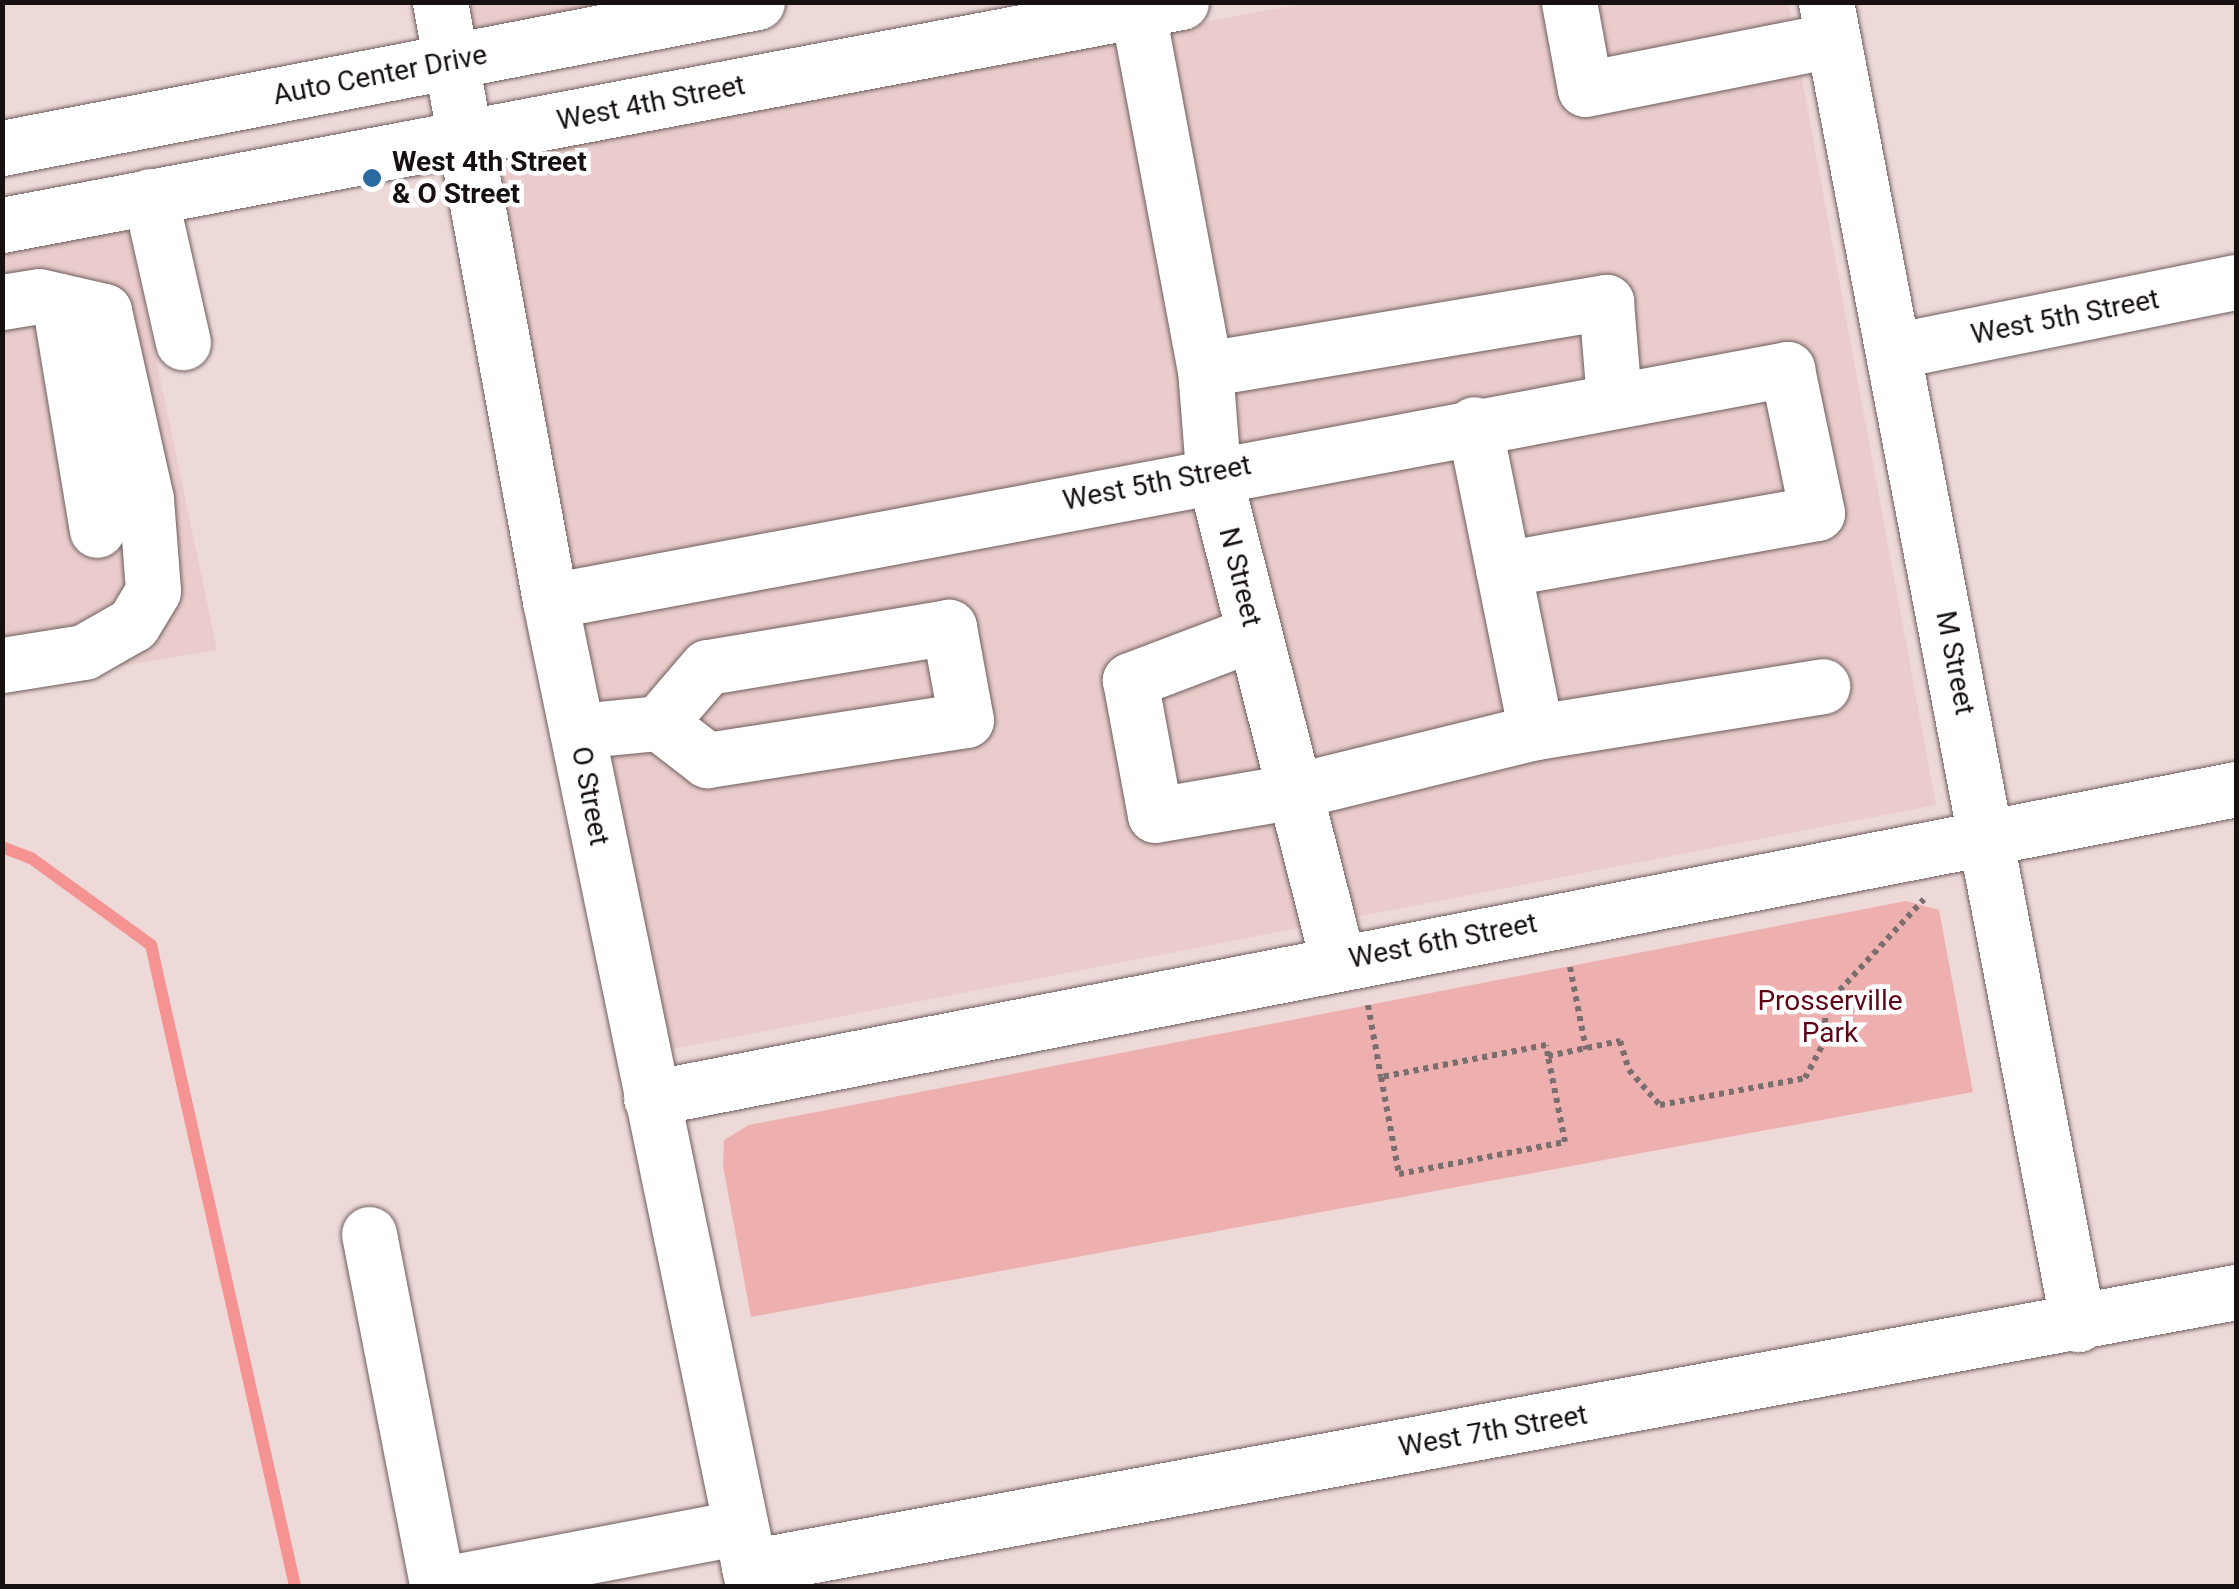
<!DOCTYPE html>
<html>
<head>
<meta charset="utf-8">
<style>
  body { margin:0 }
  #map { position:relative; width:2239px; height:1589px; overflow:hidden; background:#eed9d9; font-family:Roboto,sans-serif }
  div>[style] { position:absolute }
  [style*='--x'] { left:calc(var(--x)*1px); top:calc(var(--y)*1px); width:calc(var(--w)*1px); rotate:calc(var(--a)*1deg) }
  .built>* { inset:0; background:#e9cccb }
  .green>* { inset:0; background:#edb0ae }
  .stream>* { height:12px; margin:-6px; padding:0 6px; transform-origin:6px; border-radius:6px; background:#f59292 }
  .path>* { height:6px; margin-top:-3px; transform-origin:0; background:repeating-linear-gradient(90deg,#7b6e6e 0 5px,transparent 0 10px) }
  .roads { filter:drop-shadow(0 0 2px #6f5d5d) drop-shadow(0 0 2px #6f5d5d) }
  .minor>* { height:55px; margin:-27.5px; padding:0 27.5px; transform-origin:27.5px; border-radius:27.5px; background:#fff }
  .dots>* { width:28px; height:28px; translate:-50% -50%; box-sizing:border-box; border:5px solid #fff; border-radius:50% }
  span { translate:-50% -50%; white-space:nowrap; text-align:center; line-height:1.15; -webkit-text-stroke:9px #fff; paint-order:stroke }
  .street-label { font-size:28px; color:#171010 }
  .poi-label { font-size:28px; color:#171010; font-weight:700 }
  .left { translate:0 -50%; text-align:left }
  .park-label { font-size:28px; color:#600515 }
  .frame { position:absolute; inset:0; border:5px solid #171010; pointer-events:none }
</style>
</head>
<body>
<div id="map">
  <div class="built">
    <div style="clip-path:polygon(426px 2px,636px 3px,433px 40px)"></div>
    <div style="clip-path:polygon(1305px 3px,1788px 3px,1936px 805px,662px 1051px,489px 158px)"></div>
    <div style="clip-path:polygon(126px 216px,217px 650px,3px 685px,3px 240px)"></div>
  </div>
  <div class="green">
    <div style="clip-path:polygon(1906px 901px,1939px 910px,1973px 1092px,751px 1317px,723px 1166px,724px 1140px,749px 1125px)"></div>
  </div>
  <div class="stream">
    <div style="--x:2;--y:847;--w:31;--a:21"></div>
    <div style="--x:31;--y:858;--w:148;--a:35.9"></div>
    <div style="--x:151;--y:945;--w:657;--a:77.34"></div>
  </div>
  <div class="path">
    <div style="--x:1570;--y:967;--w:84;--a:79"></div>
    <div style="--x:1368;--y:1005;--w:73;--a:79.8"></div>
    <div style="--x:1548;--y:1056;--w:11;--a:-100"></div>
    <div style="--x:1546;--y:1045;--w:168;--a:169"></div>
    <div style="--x:1381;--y:1077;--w:99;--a:79.5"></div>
    <div style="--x:1399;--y:1174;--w:169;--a:-10.9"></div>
    <div style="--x:1565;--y:1142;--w:88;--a:-101.2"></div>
    <div style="--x:1548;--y:1056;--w:74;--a:-11.8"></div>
    <div style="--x:1620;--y:1041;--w:30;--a:73"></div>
    <div style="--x:1629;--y:1070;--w:47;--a:48.5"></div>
    <div style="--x:1660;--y:1105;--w:147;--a:-10.5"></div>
    <div style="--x:1805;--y:1078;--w:40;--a:-62"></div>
    <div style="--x:1824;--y:1043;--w:38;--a:-87"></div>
    <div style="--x:1826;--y:1005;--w:144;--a:-47.2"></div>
  </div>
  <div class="roads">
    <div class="minor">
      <div style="--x:440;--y:2;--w:609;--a:79.59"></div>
      <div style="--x:550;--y:601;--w:1006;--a:78.35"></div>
      <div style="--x:1136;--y:2;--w:373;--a:79.4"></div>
      <div style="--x:1205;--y:369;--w:102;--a:85.5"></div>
      <div style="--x:1213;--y:471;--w:507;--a:75.72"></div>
      <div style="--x:1569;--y:2;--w:88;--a:79.6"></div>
      <div style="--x:1585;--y:89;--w:253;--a:-11.2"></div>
      <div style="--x:1826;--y:2;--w:1346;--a:79.21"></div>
      <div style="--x:2;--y:148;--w:769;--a:-10.94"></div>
      <div style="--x:150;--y:196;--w:150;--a:77.3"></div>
      <div style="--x:2;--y:225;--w:1200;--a:-10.71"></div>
      <div style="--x:59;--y:301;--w:232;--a:80.6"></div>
      <div style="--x:2;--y:302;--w:37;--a:-9"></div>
      <div style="--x:39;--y:296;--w:67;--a:13"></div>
      <div style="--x:104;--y:311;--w:193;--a:77.4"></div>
      <div style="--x:146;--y:499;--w:92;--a:85.6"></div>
      <div style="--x:153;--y:591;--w:39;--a:121"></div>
      <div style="--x:133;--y:624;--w:56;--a:150.3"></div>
      <div style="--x:84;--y:652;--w:83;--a:171"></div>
      <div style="--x:1893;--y:351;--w:350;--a:-11.4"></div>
      <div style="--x:1205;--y:369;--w:407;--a:-9.5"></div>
      <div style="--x:1606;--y:302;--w:97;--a:85.3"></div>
      <div style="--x:550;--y:601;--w:1259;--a:-10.62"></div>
      <div style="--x:1787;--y:369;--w:147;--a:78.2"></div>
      <div style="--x:1817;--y:513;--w:319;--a:169.9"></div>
      <div style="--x:1254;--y:633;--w:133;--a:159.2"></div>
      <div style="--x:1130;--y:680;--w:137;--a:79.5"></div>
      <div style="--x:1155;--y:815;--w:142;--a:-9.7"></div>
      <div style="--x:1295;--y:791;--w:248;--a:-13.8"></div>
      <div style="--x:1536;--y:732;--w:314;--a:-101.4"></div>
      <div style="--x:577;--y:731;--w:82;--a:-5.6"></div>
      <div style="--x:659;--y:723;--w:61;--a:37.6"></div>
      <div style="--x:707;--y:760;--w:262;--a:-8.8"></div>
      <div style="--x:966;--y:720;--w:95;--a:-100.4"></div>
      <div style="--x:949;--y:627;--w:245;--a:170.6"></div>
      <div style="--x:707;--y:667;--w:74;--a:130.6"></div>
      <div style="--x:1536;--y:732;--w:290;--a:-9.1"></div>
      <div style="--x:651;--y:1098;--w:1615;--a:-11.03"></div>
      <div style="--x:369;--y:1234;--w:358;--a:79"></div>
      <div style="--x:437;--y:1585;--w:309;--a:-10.8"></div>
      <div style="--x:749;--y:1567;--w:1512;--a:-10.48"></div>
    </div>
  </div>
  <div class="dots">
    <div style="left:372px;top:178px;background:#2b6aa0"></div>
  </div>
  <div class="street-label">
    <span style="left:380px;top:75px;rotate:-11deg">Auto Center Drive</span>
    <span style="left:651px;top:103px;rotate:-11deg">West 4th Street</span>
    <span style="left:2065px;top:317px;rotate:-11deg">West 5th Street</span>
    <span style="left:1157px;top:483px;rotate:-11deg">West 5th Street</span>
    <span style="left:1240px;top:577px;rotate:76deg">N Street</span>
    <span style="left:1955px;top:663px;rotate:79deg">M Street</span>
    <span style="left:590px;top:796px;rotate:79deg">O Street</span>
    <span style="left:1443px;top:941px;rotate:-11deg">West 6th Street</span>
    <span style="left:1493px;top:1431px;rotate:-10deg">West 7th Street</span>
  </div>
  <div class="poi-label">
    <span class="left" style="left:392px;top:178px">West 4th Street<br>&amp; O Street</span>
  </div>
  <div class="park-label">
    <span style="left:1830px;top:1017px">Prosserville<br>Park</span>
  </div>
  <div class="frame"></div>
</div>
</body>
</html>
